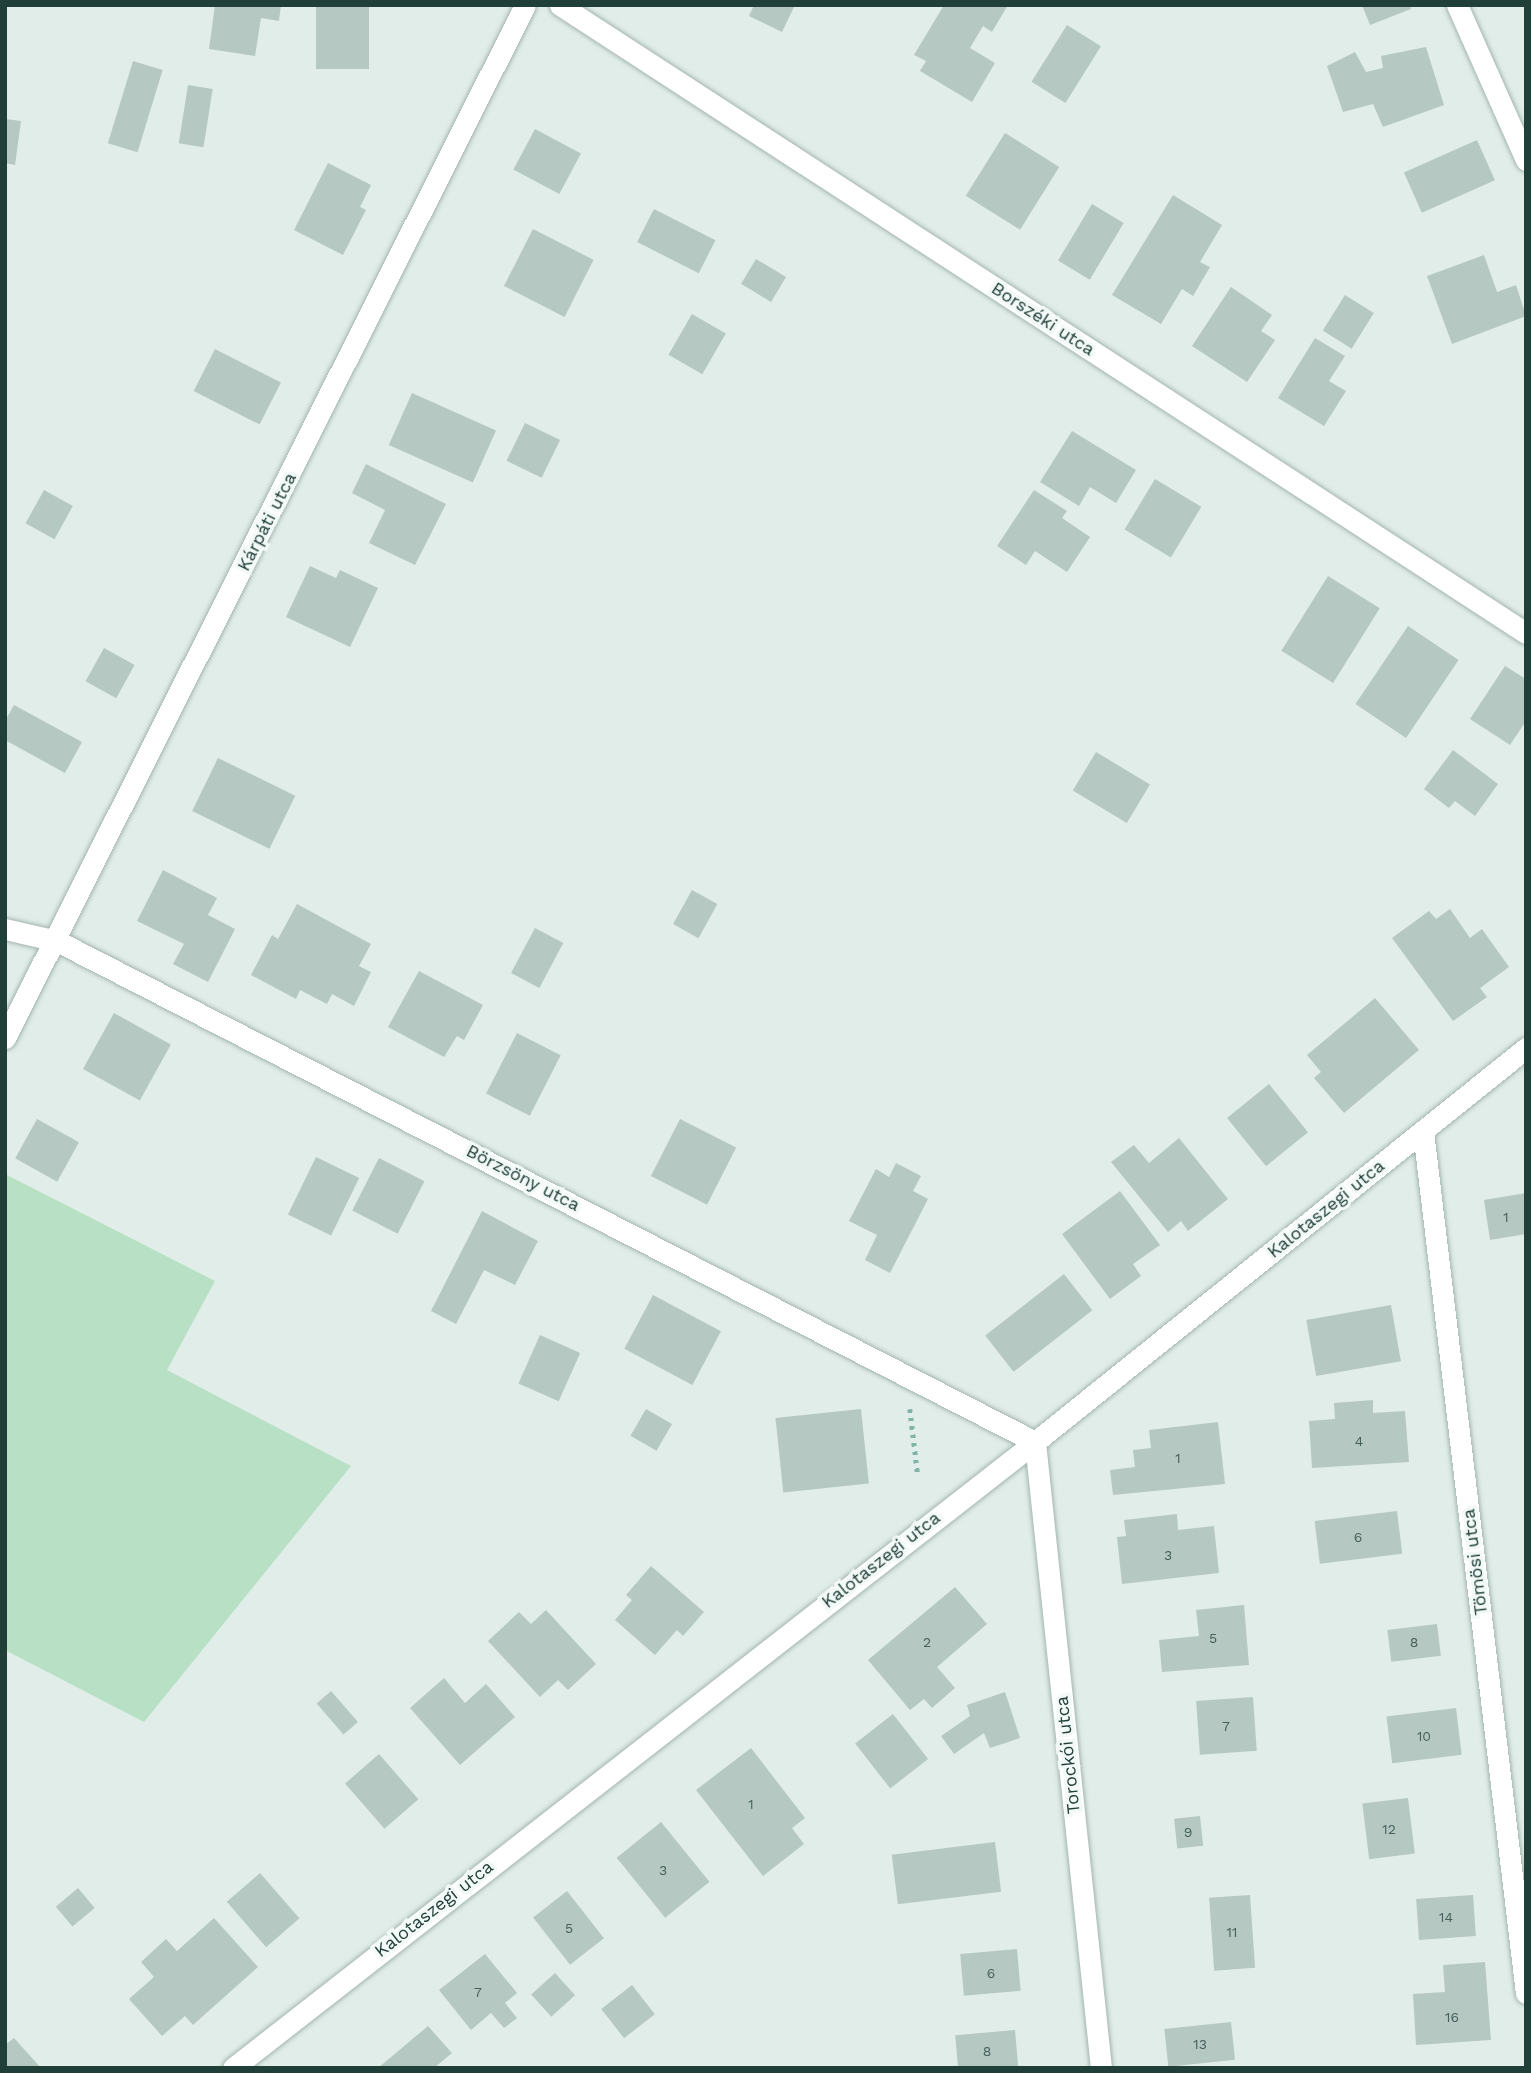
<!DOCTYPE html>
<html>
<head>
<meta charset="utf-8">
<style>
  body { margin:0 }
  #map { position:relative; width:1531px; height:2073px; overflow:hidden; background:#e1ede8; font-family:"Work Sans",sans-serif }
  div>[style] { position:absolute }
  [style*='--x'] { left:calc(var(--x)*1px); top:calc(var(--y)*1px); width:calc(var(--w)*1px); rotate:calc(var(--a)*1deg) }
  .green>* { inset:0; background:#b8e0c5 }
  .building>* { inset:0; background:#b6c8c2; transform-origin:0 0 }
  .path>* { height:4.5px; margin-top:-2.25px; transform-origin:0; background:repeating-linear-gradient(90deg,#7eb3a6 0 3.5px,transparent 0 8.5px) }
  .roads { filter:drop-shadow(0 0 2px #a3b5b0) drop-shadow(0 0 2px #a3b5b0) }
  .street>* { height:21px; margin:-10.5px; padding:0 10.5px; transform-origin:10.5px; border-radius:10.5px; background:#fff }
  span { translate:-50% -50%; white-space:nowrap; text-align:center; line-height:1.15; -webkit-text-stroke:7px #f2f9f6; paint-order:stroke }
  .number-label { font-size:14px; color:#46615b }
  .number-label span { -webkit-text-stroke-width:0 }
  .street-label { font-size:18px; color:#203f39 }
  .frame { position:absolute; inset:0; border:7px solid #203f39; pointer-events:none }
</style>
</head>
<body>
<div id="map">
  <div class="green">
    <div style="clip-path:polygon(5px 1174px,215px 1281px,167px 1370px,351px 1466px,144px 1722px,5px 1650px)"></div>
  </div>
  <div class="building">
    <div style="clip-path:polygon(215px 5px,281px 5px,279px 21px,261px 18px,255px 56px,209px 49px)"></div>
    <div style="left:316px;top:5px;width:53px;height:64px"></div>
    <div style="clip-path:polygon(754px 5px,795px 5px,782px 32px,749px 16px)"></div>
    <div style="clip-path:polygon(944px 5px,1008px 5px,992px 32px,983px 26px,970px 48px,995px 63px,972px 102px,920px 71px,926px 61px,914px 55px)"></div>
    <div style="clip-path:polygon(1362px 5px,1410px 5px,1411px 9px,1370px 25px)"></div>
    <div style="left:1067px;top:25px;width:40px;height:67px;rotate:32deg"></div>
    <div style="clip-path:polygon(1426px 47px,1444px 105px,1383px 127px,1373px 104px,1343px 112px,1327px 66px,1355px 52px,1366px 72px,1383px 68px,1381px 56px)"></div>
    <div style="left:133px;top:61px;width:31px;height:86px;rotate:17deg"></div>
    <div style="left:188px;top:85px;width:25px;height:59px;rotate:9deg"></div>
    <div style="clip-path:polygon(5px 119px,21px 121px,15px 165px,5px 163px)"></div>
    <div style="left:535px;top:129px;width:52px;height:46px;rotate:28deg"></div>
    <div style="left:1005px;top:133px;width:64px;height:74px;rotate:32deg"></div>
    <div style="left:1477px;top:140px;width:44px;height:80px;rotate:66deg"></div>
    <div style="clip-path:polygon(328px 163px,371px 185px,360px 207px,366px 210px,343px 255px,294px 230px)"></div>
    <div style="clip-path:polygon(1173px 195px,1222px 225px,1200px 262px,1210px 267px,1193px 296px,1182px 289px,1161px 324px,1112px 295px)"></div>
    <div style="left:1092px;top:204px;width:37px;height:66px;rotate:31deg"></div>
    <div style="left:654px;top:209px;width:69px;height:37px;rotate:27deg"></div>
    <div style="left:533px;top:229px;width:68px;height:64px;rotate:27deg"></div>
    <div style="clip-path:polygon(1484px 255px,1497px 292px,1516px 285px,1526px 316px,1452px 344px,1427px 276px)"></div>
    <div style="left:756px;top:259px;width:35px;height:29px;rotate:31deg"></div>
    <div style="clip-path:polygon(1231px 287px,1272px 315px,1261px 331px,1275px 340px,1247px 382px,1192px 346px)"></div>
    <div style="left:1345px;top:295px;width:34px;height:42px;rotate:32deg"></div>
    <div style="left:692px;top:314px;width:39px;height:47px;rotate:30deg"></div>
    <div style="clip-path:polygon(1315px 338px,1345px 356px,1329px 381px,1346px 391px,1324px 426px,1278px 398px)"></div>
    <div style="left:215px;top:349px;width:74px;height:47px;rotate:27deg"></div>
    <div style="left:412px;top:393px;width:92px;height:57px;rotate:24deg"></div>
    <div style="left:525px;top:423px;width:39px;height:42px;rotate:26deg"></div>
    <div style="clip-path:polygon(1072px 431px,1136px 470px,1116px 503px,1090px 487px,1079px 506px,1040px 482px)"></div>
    <div style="clip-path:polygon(366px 464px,446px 504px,415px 565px,369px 543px,385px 510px,352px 493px)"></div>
    <div style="left:1155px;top:479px;width:54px;height:59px;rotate:31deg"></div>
    <div style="left:44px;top:490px;width:33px;height:38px;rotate:29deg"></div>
    <div style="clip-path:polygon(1034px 490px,1067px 511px,1062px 518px,1090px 537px,1067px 572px,1035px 551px,1026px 565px,997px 546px)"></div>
    <div style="clip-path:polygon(310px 566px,336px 578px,340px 570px,378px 588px,350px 647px,286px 617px)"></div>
    <div style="left:1328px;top:576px;width:61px;height:88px;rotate:32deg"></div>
    <div style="left:1408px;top:626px;width:61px;height:94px;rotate:34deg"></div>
    <div style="left:104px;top:648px;width:35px;height:38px;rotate:29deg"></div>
    <div style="clip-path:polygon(1505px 666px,1526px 679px,1526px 721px,1510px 745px,1470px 719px)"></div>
    <div style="clip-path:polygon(14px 705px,82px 742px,65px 773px,5px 740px,5px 721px)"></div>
    <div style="clip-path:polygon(1453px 750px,1498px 784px,1475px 816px,1455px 801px,1449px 808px,1424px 789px)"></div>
    <div style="left:1096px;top:752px;width:63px;height:45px;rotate:31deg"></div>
    <div style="left:218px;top:758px;width:86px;height:59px;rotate:26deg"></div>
    <div style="clip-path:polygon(163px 870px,217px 898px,208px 915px,235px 929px,208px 982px,173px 964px,184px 944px,137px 921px)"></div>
    <div style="left:692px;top:890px;width:29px;height:39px;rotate:29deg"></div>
    <div style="clip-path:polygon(297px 904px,371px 944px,359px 966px,371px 972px,354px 1006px,332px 994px,327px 1004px,300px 990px,296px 999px,251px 975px,272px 935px,278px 939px)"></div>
    <div style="clip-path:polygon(1450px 909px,1470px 938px,1482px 929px,1509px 967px,1480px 988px,1487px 997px,1453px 1021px,1392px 938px,1429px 911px,1436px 919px)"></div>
    <div style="left:535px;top:928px;width:32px;height:51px;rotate:28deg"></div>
    <div style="clip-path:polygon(419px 971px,483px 1005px,464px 1040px,457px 1036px,444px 1057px,388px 1027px)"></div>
    <div style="clip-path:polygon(1375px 998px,1419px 1050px,1344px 1113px,1314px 1078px,1321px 1072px,1307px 1055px)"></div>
    <div style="left:114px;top:1013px;width:65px;height:64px;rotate:29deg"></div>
    <div style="left:517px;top:1033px;width:49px;height:68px;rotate:27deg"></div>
    <div style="left:1269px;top:1084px;width:62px;height:54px;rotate:51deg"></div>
    <div style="left:37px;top:1119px;width:48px;height:45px;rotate:29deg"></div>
    <div style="left:680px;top:1119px;width:63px;height:64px;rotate:27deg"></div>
    <div style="clip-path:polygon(1179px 1138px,1228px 1199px,1188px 1231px,1181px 1221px,1168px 1232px,1111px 1162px,1134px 1145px,1149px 1163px)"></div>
    <div style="left:316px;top:1157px;width:48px;height:64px;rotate:26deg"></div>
    <div style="left:379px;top:1158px;width:51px;height:59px;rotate:27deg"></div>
    <div style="clip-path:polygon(896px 1163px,921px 1176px,913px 1191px,928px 1199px,890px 1273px,865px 1260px,877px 1235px,849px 1221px,876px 1169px,889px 1177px)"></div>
    <div style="clip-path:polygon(1120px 1191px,1160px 1245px,1133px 1264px,1141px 1276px,1110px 1299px,1062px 1234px)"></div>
    <div style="clip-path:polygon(1526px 1193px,1526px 1234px,1490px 1240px,1484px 1200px)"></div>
    <div style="clip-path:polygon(482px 1211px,538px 1241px,515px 1285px,484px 1270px,456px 1324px,431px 1311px)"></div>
    <div style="left:1064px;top:1274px;width:46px;height:100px;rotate:52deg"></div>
    <div style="left:653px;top:1295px;width:77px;height:61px;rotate:28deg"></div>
    <div style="left:1391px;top:1305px;width:57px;height:86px;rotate:80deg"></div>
    <div style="left:540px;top:1335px;width:44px;height:53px;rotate:24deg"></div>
    <div style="clip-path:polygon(1373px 1400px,1373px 1413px,1405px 1411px,1409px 1462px,1312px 1468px,1309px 1421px,1335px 1419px,1334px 1403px)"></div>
    <div style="left:646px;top:1409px;width:30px;height:31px;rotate:30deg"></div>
    <div style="left:861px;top:1409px;width:75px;height:86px;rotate:84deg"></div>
    <div style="clip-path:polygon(1218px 1422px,1225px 1484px,1113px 1495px,1110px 1470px,1135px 1467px,1133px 1450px,1151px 1448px,1149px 1430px)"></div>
    <div style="left:1397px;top:1511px;width:43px;height:83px;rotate:83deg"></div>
    <div style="clip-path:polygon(1177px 1514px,1178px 1530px,1214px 1526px,1219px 1573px,1122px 1584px,1117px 1537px,1126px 1536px,1124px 1520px)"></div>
    <div style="clip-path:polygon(651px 1566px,704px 1612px,683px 1636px,677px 1630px,655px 1655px,615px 1620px,632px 1600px,626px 1595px)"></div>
    <div style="clip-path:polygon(955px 1587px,987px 1624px,937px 1667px,955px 1688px,932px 1708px,924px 1699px,910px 1710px,868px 1660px)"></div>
    <div style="clip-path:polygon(1244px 1605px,1249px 1665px,1162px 1672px,1159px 1640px,1199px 1636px,1196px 1610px)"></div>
    <div style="clip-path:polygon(546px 1610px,596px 1664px,568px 1690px,558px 1680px,540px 1697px,488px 1641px,519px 1612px,531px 1624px)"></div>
    <div style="left:1437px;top:1624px;width:32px;height:50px;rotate:83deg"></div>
    <div style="clip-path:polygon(444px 1678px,465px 1703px,486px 1684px,515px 1717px,460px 1765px,410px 1708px)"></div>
    <div style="left:331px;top:1691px;width:41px;height:19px;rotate:49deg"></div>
    <div style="clip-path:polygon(1005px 1692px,1020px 1738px,990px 1748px,984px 1733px,954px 1754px,941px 1736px,970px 1716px,967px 1705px)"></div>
    <div style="left:1253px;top:1697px;width:54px;height:57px;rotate:86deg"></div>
    <div style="left:1456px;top:1708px;width:47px;height:70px;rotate:83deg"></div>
    <div style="left:893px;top:1714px;width:57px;height:48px;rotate:52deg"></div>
    <div style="clip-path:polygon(751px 1748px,805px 1818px,792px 1828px,804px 1844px,763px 1876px,696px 1790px)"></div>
    <div style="left:379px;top:1754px;width:60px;height:45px;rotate:49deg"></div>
    <div style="left:1408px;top:1798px;width:56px;height:46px;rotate:83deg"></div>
    <div style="left:1200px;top:1816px;width:30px;height:26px;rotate:84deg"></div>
    <div style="left:661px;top:1822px;width:77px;height:57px;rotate:51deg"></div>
    <div style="left:995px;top:1842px;width:50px;height:104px;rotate:83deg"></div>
    <div style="left:260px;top:1873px;width:60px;height:44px;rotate:49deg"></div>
    <div style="left:78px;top:1888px;width:26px;height:29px;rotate:50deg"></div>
    <div style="left:567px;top:1891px;width:60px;height:43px;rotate:52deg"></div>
    <div style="left:1250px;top:1895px;width:73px;height:41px;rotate:86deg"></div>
    <div style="left:1473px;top:1895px;width:41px;height:57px;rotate:86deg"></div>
    <div style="clip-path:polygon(214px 1918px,258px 1967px,193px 2025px,185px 2016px,162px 2036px,129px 1999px,154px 1977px,141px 1962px,166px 1939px,177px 1951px)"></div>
    <div style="left:1017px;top:1949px;width:42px;height:57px;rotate:85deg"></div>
    <div style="clip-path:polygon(485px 1954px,517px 1993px,505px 2003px,517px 2018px,504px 2028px,491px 2013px,471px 2030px,439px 1990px)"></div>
    <div style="clip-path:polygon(1485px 1962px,1491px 2040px,1416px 2045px,1413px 1994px,1445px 1992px,1443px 1965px)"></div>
    <div style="left:555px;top:1973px;width:30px;height:32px;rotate:48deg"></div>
    <div style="left:632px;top:1985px;width:37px;height:39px;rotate:52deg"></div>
    <div style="left:1231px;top:2022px;width:38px;height:67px;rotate:84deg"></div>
    <div style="clip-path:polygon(428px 2026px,452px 2053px,434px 2068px,378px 2068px)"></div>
    <div style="left:1015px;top:2030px;width:38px;height:60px;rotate:85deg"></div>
    <div style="clip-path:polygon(14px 2038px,41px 2068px,5px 2068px,5px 2045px)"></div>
  </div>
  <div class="path">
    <div style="--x:910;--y:1409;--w:67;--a:83.2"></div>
  </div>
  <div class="roads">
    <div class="street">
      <div style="--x:560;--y:5;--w:1152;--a:33.03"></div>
      <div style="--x:1457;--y:5;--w:170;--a:66"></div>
      <div style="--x:5;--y:929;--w:53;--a:13"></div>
      <div style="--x:57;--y:941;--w:1099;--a:27.12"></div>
      <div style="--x:1035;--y:1442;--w:629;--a:83.98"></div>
      <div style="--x:5;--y:1038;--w:1156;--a:-63.28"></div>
      <div style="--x:1423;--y:1131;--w:868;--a:83.19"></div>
      <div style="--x:233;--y:2068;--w:1017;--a:-37.97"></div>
      <div style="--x:1035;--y:1442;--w:630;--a:-38.75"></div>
    </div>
  </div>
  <div class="number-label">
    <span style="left:1506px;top:1217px">1</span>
    <span style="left:1359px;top:1441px">4</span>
    <span style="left:1178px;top:1458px">1</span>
    <span style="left:1358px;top:1537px">6</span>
    <span style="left:1168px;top:1555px">3</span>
    <span style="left:1213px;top:1638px">5</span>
    <span style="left:927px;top:1642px">2</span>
    <span style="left:1414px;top:1642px">8</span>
    <span style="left:1226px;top:1726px">7</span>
    <span style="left:1424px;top:1736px">10</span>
    <span style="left:751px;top:1804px">1</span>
    <span style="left:1389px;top:1829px">12</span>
    <span style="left:1188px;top:1832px">9</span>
    <span style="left:663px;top:1870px">3</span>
    <span style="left:1446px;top:1917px">14</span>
    <span style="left:569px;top:1928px">5</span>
    <span style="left:1232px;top:1932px">11</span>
    <span style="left:991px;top:1973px">6</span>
    <span style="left:478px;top:1992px">7</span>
    <span style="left:1452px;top:2017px">16</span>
    <span style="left:1200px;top:2044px">13</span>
    <span style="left:987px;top:2051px">8</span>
  </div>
  <div class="street-label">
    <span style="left:1043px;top:319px;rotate:33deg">Borszéki utca</span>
    <span style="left:267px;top:522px;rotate:-63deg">Kárpáti utca</span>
    <span style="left:523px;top:1178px;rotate:27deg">Börzsöny utca</span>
    <span style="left:1326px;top:1209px;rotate:-39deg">Kalotaszegi utca</span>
    <span style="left:881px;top:1560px;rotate:-38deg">Kalotaszegi utca</span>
    <span style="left:1475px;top:1562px;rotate:-97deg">Tömösi utca</span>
    <span style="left:1068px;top:1755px;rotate:-96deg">Torockói utca</span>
    <span style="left:434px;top:1909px;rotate:-38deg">Kalotaszegi utca</span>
  </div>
  <div class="frame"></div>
</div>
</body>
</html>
